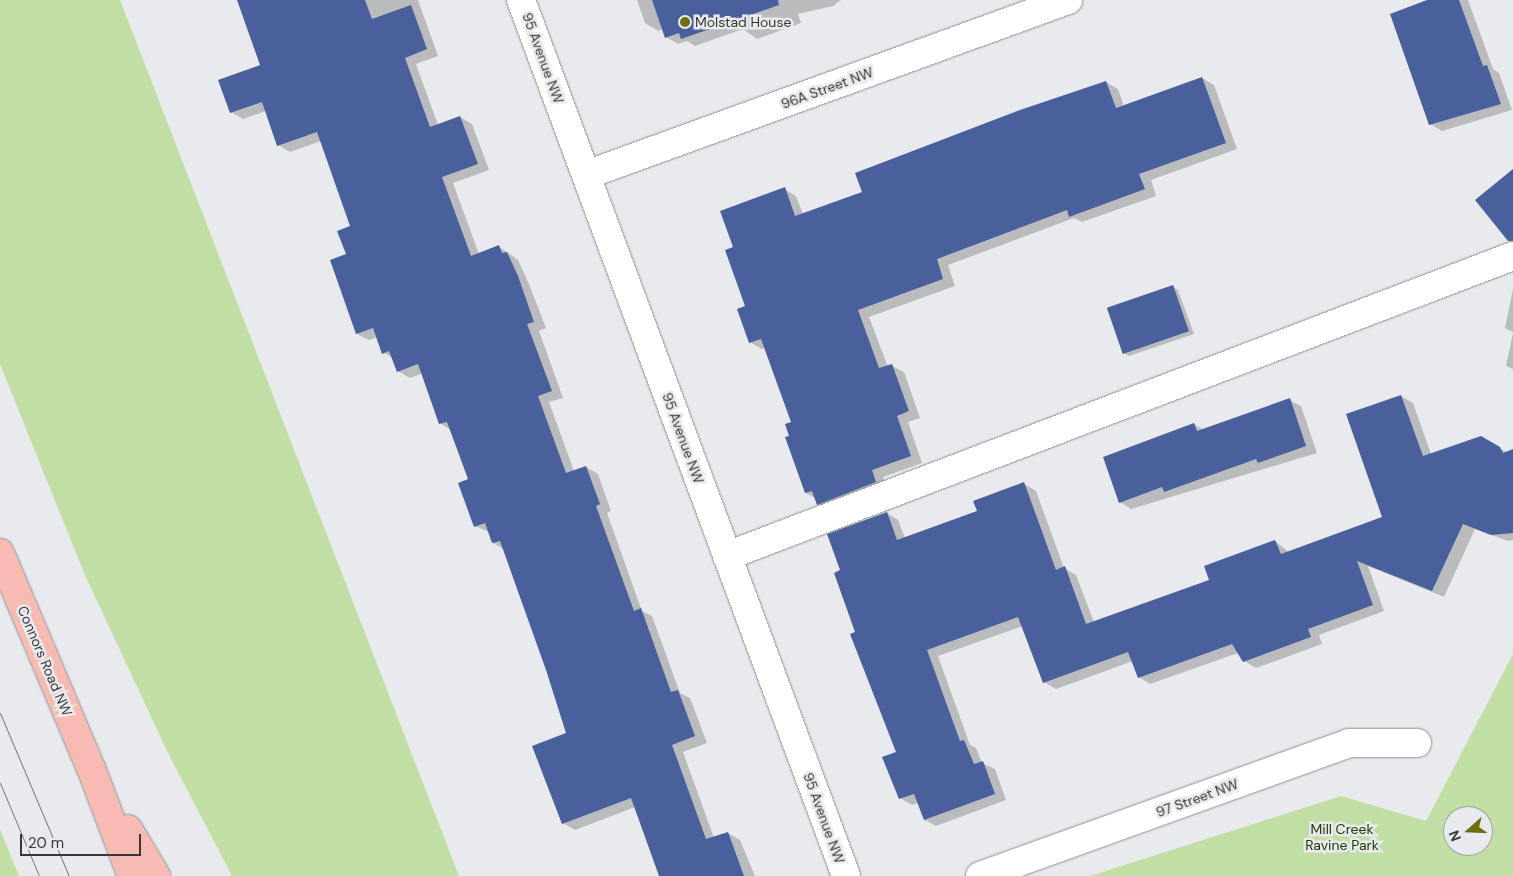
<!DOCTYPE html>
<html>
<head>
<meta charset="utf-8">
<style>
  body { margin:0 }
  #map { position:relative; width:1513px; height:876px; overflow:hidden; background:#e9eaed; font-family:"DM Sans",sans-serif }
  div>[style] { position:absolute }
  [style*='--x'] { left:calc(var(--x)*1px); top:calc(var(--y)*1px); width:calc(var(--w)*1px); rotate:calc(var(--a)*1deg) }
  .green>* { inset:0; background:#c1dfa5 }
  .shadow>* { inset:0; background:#0003 }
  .building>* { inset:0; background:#49609d; transform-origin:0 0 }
  .roads { filter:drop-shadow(0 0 1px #919295) drop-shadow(0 0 1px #919295) }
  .minor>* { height:28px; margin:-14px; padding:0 14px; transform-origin:14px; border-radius:14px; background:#fff }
  .major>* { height:28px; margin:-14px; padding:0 14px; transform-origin:14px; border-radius:14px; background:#f7bbb4 }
  .tram>* { height:1px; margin:-0.5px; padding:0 0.5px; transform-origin:0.5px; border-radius:0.5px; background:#7c7d7f }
  .dots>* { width:14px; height:14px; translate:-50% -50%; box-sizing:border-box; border:2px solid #e9eaed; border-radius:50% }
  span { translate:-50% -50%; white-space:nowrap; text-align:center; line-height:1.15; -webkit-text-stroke:5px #e9eaed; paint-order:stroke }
  .poi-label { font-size:14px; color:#363738 }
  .left { translate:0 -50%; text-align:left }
  .street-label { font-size:14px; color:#363738 }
  .park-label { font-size:14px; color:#213703 }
  .north { position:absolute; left:1443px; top:806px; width:50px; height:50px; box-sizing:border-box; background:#e9eaed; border:1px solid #a1a2a5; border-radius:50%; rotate:250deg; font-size:14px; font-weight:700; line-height:20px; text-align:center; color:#363738 }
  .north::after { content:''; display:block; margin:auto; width:18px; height:22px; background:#6e6f11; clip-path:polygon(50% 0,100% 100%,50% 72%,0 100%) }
  .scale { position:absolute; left:20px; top:834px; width:121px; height:22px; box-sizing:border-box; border:2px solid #363738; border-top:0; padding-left:6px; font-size:15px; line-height:18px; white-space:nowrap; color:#363738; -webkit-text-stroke:4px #e9eaed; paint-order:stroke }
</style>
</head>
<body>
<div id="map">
  <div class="green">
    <div style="clip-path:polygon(0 0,120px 0,459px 876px,232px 876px,167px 751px,84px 573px,0 364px)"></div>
    <div style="clip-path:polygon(evenodd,1513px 654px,1513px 876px,1090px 876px,1341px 796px,1426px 821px,1513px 654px,1453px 816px,1483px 816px,1483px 846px,1453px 846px,1453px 816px)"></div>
    <div style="clip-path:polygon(0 829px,19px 876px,0 876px)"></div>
  </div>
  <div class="shadow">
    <div style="clip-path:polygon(238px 0,418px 0,438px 56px,416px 64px,438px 125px,460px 117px,472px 124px,489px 170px,453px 183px,479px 254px,499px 247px,510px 254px,518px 260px,529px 284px,546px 328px,539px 331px,563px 398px,549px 402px,574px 471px,586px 467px,598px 474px,611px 511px,607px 513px,642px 611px,652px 616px,680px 693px,690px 698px,707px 743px,683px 752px,714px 838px,728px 833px,740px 840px,755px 876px,660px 876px,635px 807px,575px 830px,563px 823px,567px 734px,547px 670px,504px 549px,493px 543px,489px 532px,475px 526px,469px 480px,451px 430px,440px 423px,423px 373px,410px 378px,398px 371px,393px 358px,384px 353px,378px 337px,369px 340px,357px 334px,347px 255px,351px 227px,321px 141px,290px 152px,278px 145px,266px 111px,243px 119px,231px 112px,261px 66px)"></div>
    <div style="clip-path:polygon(637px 0,841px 0,833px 6px,798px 14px,801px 23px,757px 39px,743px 29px,695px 46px,687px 41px,678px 44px,666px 37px,663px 29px,658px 31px,645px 23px)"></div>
    <div style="clip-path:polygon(1430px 0,1468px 0,1493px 69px,1499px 73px,1512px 110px,1442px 131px,1430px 124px)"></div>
    <div style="clip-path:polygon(1202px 78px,1214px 85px,1237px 149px,1151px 180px,1156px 196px,1082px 222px,1074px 218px,948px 265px,955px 286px,869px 317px,888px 367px,892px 366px,904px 372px,920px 418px,908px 422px,922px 463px,883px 477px,887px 489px,829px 511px,818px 504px,815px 498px,806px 493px,793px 422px,766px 347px,762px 349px,750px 342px,747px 306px,734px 248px,784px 189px,796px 196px,803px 214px,864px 193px,1106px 82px,1118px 89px,1124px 106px)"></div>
    <div style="clip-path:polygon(1172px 286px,1178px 290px,1194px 334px,1129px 356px,1124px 353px)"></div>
    <div style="clip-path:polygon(1513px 289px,1513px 332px,1505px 328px)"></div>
    <div style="clip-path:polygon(1513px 333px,1513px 369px,1506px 366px)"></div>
    <div style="clip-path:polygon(1401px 396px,1413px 403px,1431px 454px,1481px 437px,1513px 456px,1513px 540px,1508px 541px,1475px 529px,1444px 597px,1368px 566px,1384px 611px,1319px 635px,1322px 644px,1256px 668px,1244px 661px,1238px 653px,1150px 684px,1139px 677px,1133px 661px,1056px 689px,1044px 682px,1023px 626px,938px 656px,970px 745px,976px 748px,982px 763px,995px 769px,1006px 800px,936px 826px,925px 820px,918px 803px,912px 805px,900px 798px,898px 753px,856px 633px,842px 571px,887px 513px,898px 520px,905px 538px,978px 512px,1024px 484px,1036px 491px,1064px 568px,1076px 575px,1094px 622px,1210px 581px,1275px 541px,1289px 552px,1384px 518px)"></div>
    <div style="clip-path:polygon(1289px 400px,1301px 406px,1317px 453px,1131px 509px,1120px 502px,1194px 424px,1204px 430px)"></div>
  </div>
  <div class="building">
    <div style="clip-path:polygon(237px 0,365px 0,372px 19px,411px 5px,427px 49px,405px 58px,430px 127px,460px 116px,478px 164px,442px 177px,471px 256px,499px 245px,502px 253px,507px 252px,518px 276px,534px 322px,527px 324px,552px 391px,538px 396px,566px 473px,586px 466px,600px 504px,596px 506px,634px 611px,641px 608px,671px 692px,678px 690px,695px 736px,672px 745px,706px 839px,728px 832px,744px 876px,659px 876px,631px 798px,562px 824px,532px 746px,566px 733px,546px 670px,500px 541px,492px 543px,485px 523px,474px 527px,458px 483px,468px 479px,447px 422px,439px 424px,418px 364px,397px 372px,389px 351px,382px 354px,373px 328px,356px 334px,330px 260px,346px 254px,337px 231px,350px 226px,317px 132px,277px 146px,262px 102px,230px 113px,218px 80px,260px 65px)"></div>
    <div style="clip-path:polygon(652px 0,778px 0,779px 5px,681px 39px,679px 33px,665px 38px)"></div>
    <div style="clip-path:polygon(1427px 0,1459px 0,1483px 66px,1487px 65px,1501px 104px,1429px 125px,1390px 14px)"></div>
    <div style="clip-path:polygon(1202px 77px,1226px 143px,1139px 174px,1145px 189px,1069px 217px,1067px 210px,937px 259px,943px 279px,858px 310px,879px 368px,892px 364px,909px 411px,897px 416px,911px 456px,872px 470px,876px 482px,817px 505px,812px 491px,805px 493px,785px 437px,789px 436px,785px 424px,791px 422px,761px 339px,749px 343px,737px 309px,745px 306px,725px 250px,733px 247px,720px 211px,785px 187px,795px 216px,862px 192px,855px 173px,1020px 110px,1106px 81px,1116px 108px)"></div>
    <div style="clip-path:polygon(1513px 169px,1513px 241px,1508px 241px,1475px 200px)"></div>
    <div style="left:1173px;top:285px;width:49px;height:70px;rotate:71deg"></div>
    <div style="clip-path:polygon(1401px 395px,1423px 456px,1481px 436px,1500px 447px,1503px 453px,1513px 449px,1513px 533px,1491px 535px,1463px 524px,1432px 591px,1357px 561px,1373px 605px,1308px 629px,1311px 637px,1243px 662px,1232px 644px,1138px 678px,1128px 652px,1043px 683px,1018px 617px,927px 650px,960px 741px,964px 740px,974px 764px,983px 761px,995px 794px,924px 820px,914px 794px,899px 799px,882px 757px,896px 752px,850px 634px,855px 632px,834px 573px,840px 570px,827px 534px,887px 512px,897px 540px,977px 511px,973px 501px,1024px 482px,1056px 570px,1065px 566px,1086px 624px,1209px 580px,1204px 566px,1275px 540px,1281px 554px,1382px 517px,1346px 414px)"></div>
    <div style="clip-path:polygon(1290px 398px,1306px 446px,1258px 463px,1256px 459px,1164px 492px,1162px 487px,1119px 503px,1103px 457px,1194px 423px,1197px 431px)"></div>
  </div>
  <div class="roads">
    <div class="minor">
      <div style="--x:521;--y:0;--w:934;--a:69.64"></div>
      <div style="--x:586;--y:175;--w:513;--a:-19.95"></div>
      <div style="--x:727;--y:556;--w:841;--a:-20.89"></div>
      <div style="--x:980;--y:876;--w:392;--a:-19.8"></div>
      <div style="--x:1349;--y:743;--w:68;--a:0"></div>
    </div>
    <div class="major">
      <div style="--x:0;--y:553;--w:233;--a:67.1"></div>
      <div style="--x:91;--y:768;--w:116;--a:69.2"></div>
      <div style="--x:128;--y:829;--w:55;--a:59.2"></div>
    </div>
  </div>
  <div class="tram">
    <div style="--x:0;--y:713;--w:177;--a:67.1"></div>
    <div style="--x:0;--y:783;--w:101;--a:67.2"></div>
  </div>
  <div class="dots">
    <div style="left:685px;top:22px;background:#6e6f11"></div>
  </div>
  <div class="poi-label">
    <span class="left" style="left:695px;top:22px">Molstad House</span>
  </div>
  <div class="street-label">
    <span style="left:543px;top:58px;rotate:70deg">95 Avenue NW</span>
    <span style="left:827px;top:88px;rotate:-20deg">96A Street NW</span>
    <span style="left:683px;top:438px;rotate:70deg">95 Avenue NW</span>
    <span style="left:45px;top:661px;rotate:67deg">Connors Road NW</span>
    <span style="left:1197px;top:798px;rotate:-20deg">97 Street NW</span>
    <span style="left:824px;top:818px;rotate:70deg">95 Avenue NW</span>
  </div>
  <div class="park-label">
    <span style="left:1342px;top:837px">Mill Creek<br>Ravine Park</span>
  </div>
  <div class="north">N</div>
  <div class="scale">20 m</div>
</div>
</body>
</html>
